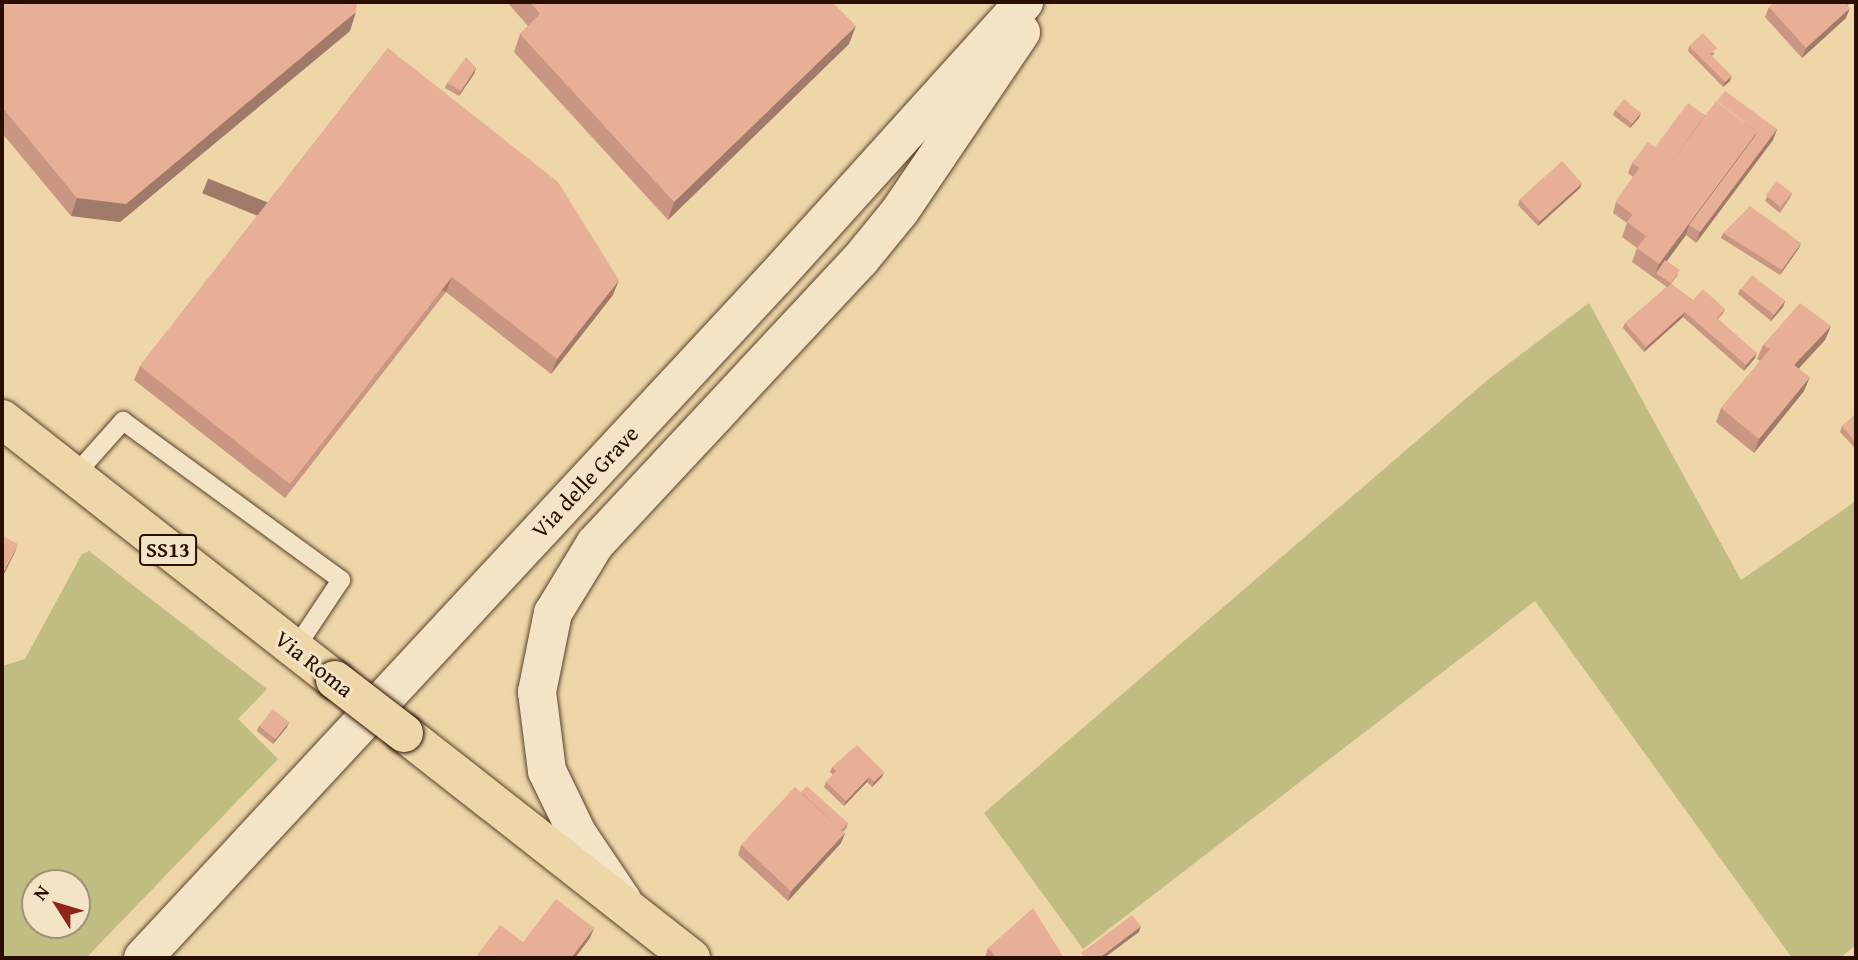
<!DOCTYPE html>
<html>
<head>
<meta charset="utf-8">
<style>
  body { margin:0 }
  #map { position:relative; width:1858px; height:960px; overflow:hidden; background:#eed6a9; font-family:"Gentium Book Plus",serif }
  div>[style] { position:absolute }
  [style*='--x'] { left:calc(var(--x)*1px); top:calc(var(--y)*1px); width:calc(var(--w)*1px); rotate:calc(var(--a)*1deg) }
  .green>* { inset:0; background:#c0bc82 }
  .roads { filter:drop-shadow(0 0 2px #5b412a) drop-shadow(0 0 2px #5b412a) }
  .lane>* { height:18px; margin:-9px; padding:0 9px; transform-origin:9px; border-radius:9px; background:#f4e4c7 }
  .secondary>* { height:38px; margin:-19px; padding:0 19px; transform-origin:19px; border-radius:19px; background:#f4e4c7 }
  .primary>* { height:38px; margin:-19px; padding:0 19px; transform-origin:19px; border-radius:19px; background:#eed6a9 }
  .bridges { filter:drop-shadow(0 0 2px #2a0f00) drop-shadow(0 0 2px #2a0f00) }
  .primary-bridge>* { height:38px; margin:-19px; padding:0 19px; transform-origin:19px; border-radius:19px; background:#eed6a9 }
  .wall>* { inset:0; background:#c89682 }
  .shaded-wall>* { inset:0; background:#a27a6a; transform-origin:0 0 }
  .building>* { inset:0; background:#e8af97; transform-origin:0 0 }
  span { translate:-50% -50%; white-space:nowrap; text-align:center; line-height:1.15; -webkit-text-stroke:6px #f4e4c7; paint-order:stroke }
  .shield-label span { padding:2px 5px; background:#f4e4c7; border:2px solid; border-radius:5px; -webkit-text-stroke-width:0 }
  .shield-label { font-size:21px; color:#2a0f00; font-weight:700 }
  .street-label { font-size:23px; color:#2a0f00 }
  .frame { position:absolute; inset:0; border:4px solid #2a0f00; pointer-events:none }
  .north { position:absolute; left:21px; top:869px; width:70px; height:70px; box-sizing:border-box; background:#f4e4c7; border:2px solid #a38f77; border-radius:50%; rotate:307deg; font-size:19px; font-weight:700; line-height:28px; text-align:center; color:#2a0f00 }
  .north::after { content:''; display:block; margin:auto; width:24px; height:32px; background:#8f2418; clip-path:polygon(50% 0,100% 100%,50% 72%,0 100%) }
</style>
</head>
<body>
<div id="map">
  <div class="green">
    <div style="clip-path:polygon(1589px 303px,1741px 580px,1856px 501px,1856px 945px,1840px 958px,1792px 958px,1535px 601px,1083px 949px,984px 813px,1491px 377px)"></div>
    <div style="clip-path:polygon(evenodd,89px 551px,267px 689px,238px 719px,278px 759px,86px 958px,2px 958px,2px 666px,25px 659px,82px 554px,89px 551px,35px 883px,77px 883px,77px 925px,35px 925px,35px 883px)"></div>
  </div>
  <div class="roads">
    <div class="lane">
      <div style="--x:74;--y:476;--w:74;--a:-48.3"></div>
      <div style="--x:123;--y:421;--w:270;--a:36.1"></div>
      <div style="--x:341;--y:580;--w:83;--a:123.7"></div>
    </div>
    <div class="secondary">
      <div style="--x:622;--y:900;--w:81;--a:-123.9"></div>
      <div style="--x:577;--y:833;--w:69;--a:-115.8"></div>
      <div style="--x:547;--y:771;--w:80;--a:-97.2"></div>
      <div style="--x:537;--y:692;--w:81;--a:-78.6"></div>
      <div style="--x:553;--y:613;--w:81;--a:-58.7"></div>
      <div style="--x:595;--y:544;--w:388;--a:-47"></div>
      <div style="--x:860;--y:260;--w:63;--a:-50.8"></div>
      <div style="--x:900;--y:211;--w:216;--a:-55.9"></div>
      <div style="--x:143;--y:958;--w:927;--a:-47.1"></div>
      <div style="--x:774;--y:279;--w:373;--a:-47.9"></div>
    </div>
    <div class="primary">
      <div style="--x:2;--y:419;--w:423;--a:38.1"></div>
      <div style="--x:404;--y:733;--w:365;--a:38.1"></div>
    </div>
  </div>
  <div class="bridges">
    <div class="primary-bridge">
      <div style="--x:335;--y:680;--w:87;--a:37.5"></div>
    </div>
  </div>
  <div class="wall">
    <div style="clip-path:polygon(2px 2px,350px 31px,120px 222px,71px 216px,2px 133px)"></div>
    <div style="clip-path:polygon(507px 2px,832px 2px,849px 44px,668px 220px,514px 52px,520px 34px,528px 26px)"></div>
    <div style="clip-path:polygon(1852px 2px,1848px 5px,1846px 18px,1802px 58px,1765px 17px,1769px 7px)"></div>
    <div style="clip-path:polygon(1689px 46px,1715px 53px,1712px 56px,1730px 81px,1723px 87px,1688px 51px)"></div>
    <div style="clip-path:polygon(388px 48px,613px 295px,551px 374px,446px 292px,285px 498px,134px 380px,140px 366px)"></div>
    <div style="clip-path:polygon(476px 68px,474px 74px,459px 96px,445px 88px,447px 83px)"></div>
    <div style="clip-path:polygon(1615px 110px,1639px 118px,1630px 128px,1613px 115px)"></div>
    <div style="clip-path:polygon(1705px 115px,1777px 129px,1773px 140px,1696px 243px,1686px 235px,1667px 261px,1678px 275px,1671px 284px,1693px 300px,1725px 309px,1723px 314px,1718px 319px,1755px 358px,1744px 371px,1683px 317px,1644px 352px,1623px 328px,1625px 323px,1667px 287px,1632px 262px,1637px 248px,1622px 237px,1627px 223px,1613px 213px,1616px 202px,1633px 177px,1628px 173px,1632px 163px)"></div>
    <div style="clip-path:polygon(1580px 188px,1538px 226px,1518px 205px,1520px 199px)"></div>
    <div style="clip-path:polygon(1792px 193px,1790px 198px,1780px 213px,1765px 201px,1767px 196px)"></div>
    <div style="clip-path:polygon(1723px 233px,1799px 248px,1780px 275px,1721px 238px)"></div>
    <div style="clip-path:polygon(1740px 289px,1785px 301px,1783px 307px,1771px 321px,1738px 294px)"></div>
    <div style="clip-path:polygon(1831px 326px,1825px 340px,1799px 368px,1804px 391px,1754px 453px,1716px 422px,1721px 408px,1760px 361px,1757px 359px,1763px 345px)"></div>
    <div style="clip-path:polygon(1856px 414px,1856px 445px,1854px 447px,1840px 432px,1842px 426px)"></div>
    <div style="clip-path:polygon(259px 726px,287px 727px,273px 744px,257px 731px)"></div>
    <div style="clip-path:polygon(832px 767px,882px 777px,872px 787px,867px 782px,844px 806px,824px 787px,826px 782px,833px 775px,830px 772px)"></div>
    <div style="clip-path:polygon(801px 792px,848px 823px,846px 829px,843px 832px,845px 833px,841px 843px,788px 901px,738px 855px,741px 845px)"></div>
    <div style="clip-path:polygon(988px 948px,1064px 958px,985px 958px)"></div>
  </div>
  <div class="shaded-wall">
    <div style="clip-path:polygon(1850px 8px,1846px 18px,1802px 58px,1806px 48px)"></div>
    <div style="clip-path:polygon(356px 12px,350px 31px,120px 222px,71px 216px,77px 198px)"></div>
    <div style="clip-path:polygon(856px 26px,849px 44px,668px 220px,674px 202px)"></div>
    <div style="clip-path:polygon(476px 68px,474px 74px,459px 96px,461px 91px)"></div>
    <div style="clip-path:polygon(1732px 76px,1730px 81px,1723px 87px,1725px 82px)"></div>
    <div style="clip-path:polygon(1641px 113px,1639px 118px,1630px 128px,1632px 123px)"></div>
    <div style="clip-path:polygon(1777px 129px,1773px 140px,1696px 243px,1700px 232px)"></div>
    <div style="clip-path:polygon(1757px 132px,1752px 146px,1689px 225px,1686px 235px,1657px 274px,1656px 273px,1654px 278px,1659px 264px)"></div>
    <div style="clip-path:polygon(1582px 183px,1580px 188px,1538px 226px,1540px 221px)"></div>
    <div style="clip-path:polygon(1801px 243px,1799px 248px,1780px 275px,1782px 270px)"></div>
    <div style="left:452px;top:277px;width:16px;height:263px;rotate:112deg"></div>
    <div style="clip-path:polygon(619px 280px,613px 295px,551px 374px,557px 359px)"></div>
    <div style="clip-path:polygon(1785px 301px,1783px 307px,1771px 321px,1773px 316px)"></div>
    <div style="clip-path:polygon(1685px 312px,1683px 317px,1644px 352px,1646px 347px)"></div>
    <div style="clip-path:polygon(1831px 326px,1825px 340px,1789px 379px,1794px 365px)"></div>
    <div style="clip-path:polygon(1757px 353px,1755px 358px,1744px 371px,1746px 365px)"></div>
    <div style="clip-path:polygon(1810px 377px,1804px 391px,1754px 453px,1759px 439px)"></div>
    <div style="clip-path:polygon(18px 544px,14px 554px,2px 578px,2px 575px)"></div>
    <div style="clip-path:polygon(289px 722px,287px 727px,273px 744px,275px 739px)"></div>
    <div style="clip-path:polygon(884px 772px,882px 777px,872px 787px,874px 782px)"></div>
    <div style="clip-path:polygon(869px 777px,867px 782px,844px 806px,846px 801px)"></div>
    <div style="clip-path:polygon(845px 833px,841px 843px,788px 901px,791px 891px)"></div>
    <div style="clip-path:polygon(1141px 926px,1139px 932px,1104px 958px,1099px 958px)"></div>
    <div style="clip-path:polygon(594px 928px,590px 938px,575px 958px,571px 958px)"></div>
  </div>
  <div class="building">
    <div style="clip-path:polygon(2px 2px,357px 2px,356px 12px,126px 204px,77px 198px,2px 107px)"></div>
    <div style="clip-path:polygon(530px 2px,832px 2px,856px 26px,674px 202px,520px 34px,540px 14px)"></div>
    <div style="clip-path:polygon(1774px 2px,1844px 2px,1850px 8px,1806px 48px,1769px 7px)"></div>
    <div style="clip-path:polygon(1703px 33px,1717px 48px,1710px 54px,1732px 76px,1725px 82px,1689px 46px)"></div>
    <div style="clip-path:polygon(388px 48px,558px 182px,619px 280px,557px 359px,452px 277px,290px 484px,140px 366px)"></div>
    <div style="clip-path:polygon(466px 57px,476px 68px,461px 91px,447px 83px)"></div>
    <div style="clip-path:polygon(1725px 91px,1777px 129px,1700px 232px,1689px 225px,1755px 136px,1757px 132px,1717px 101px)"></div>
    <div style="left:1624px;top:99px;width:22px;height:14px;rotate:39deg"></div>
    <div style="clip-path:polygon(1716px 101px,1757px 132px,1659px 264px,1637px 248px,1646px 236px,1627px 222px)"></div>
    <div style="clip-path:polygon(1688px 103px,1705px 115px,1633px 215px,1616px 202px,1639px 168px,1632px 163px,1648px 142px,1655px 147px)"></div>
    <div style="left:1562px;top:161px;width:30px;height:57px;rotate:48deg"></div>
    <div style="left:1777px;top:181px;width:19px;height:18px;rotate:39deg"></div>
    <div style="clip-path:polygon(1750px 206px,1801px 243px,1782px 270px,1723px 233px)"></div>
    <div style="left:1665px;top:260px;width:18px;height:16px;rotate:34deg"></div>
    <div style="left:1752px;top:275px;width:42px;height:18px;rotate:38deg"></div>
    <div style="clip-path:polygon(1671px 284px,1693px 300px,1703px 289px,1725px 309px,1717px 318px,1757px 353px,1746px 365px,1685px 312px,1646px 347px,1625px 323px)"></div>
    <div style="clip-path:polygon(1800px 303px,1831px 326px,1794px 365px,1810px 377px,1759px 439px,1721px 408px,1770px 349px,1763px 345px)"></div>
    <div style="clip-path:polygon(1856px 414px,1856px 441px,1855px 442px,1842px 426px)"></div>
    <div style="clip-path:polygon(2px 536px,18px 544px,2px 575px)"></div>
    <div style="left:273px;top:709px;width:21px;height:22px;rotate:39deg"></div>
    <div style="clip-path:polygon(857px 745px,884px 772px,874px 782px,869px 777px,846px 801px,826px 782px,836px 771px,832px 767px)"></div>
    <div style="clip-path:polygon(807px 786px,848px 823px,841px 830px,801px 792px)"></div>
    <div style="left:795px;top:787px;width:68px;height:79px;rotate:43deg"></div>
    <div style="clip-path:polygon(556px 899px,594px 928px,571px 958px,475px 958px,500px 925px,523px 942px)"></div>
    <div style="clip-path:polygon(1033px 908px,1064px 958px,997px 958px,988px 948px)"></div>
    <div style="clip-path:polygon(1132px 915px,1141px 926px,1099px 958px,1085px 958px,1081px 953px)"></div>
  </div>
  <div class="shield-label">
    <span style="left:168px;top:550px">SS13</span>
  </div>
  <div class="street-label">
    <span style="left:585px;top:482px;rotate:-47deg">Via delle Grave</span>
    <span style="left:314px;top:664px;rotate:38deg">Via Roma</span>
  </div>
  <div class="frame"></div>
  <div class="north">N</div>
</div>
</body>
</html>
